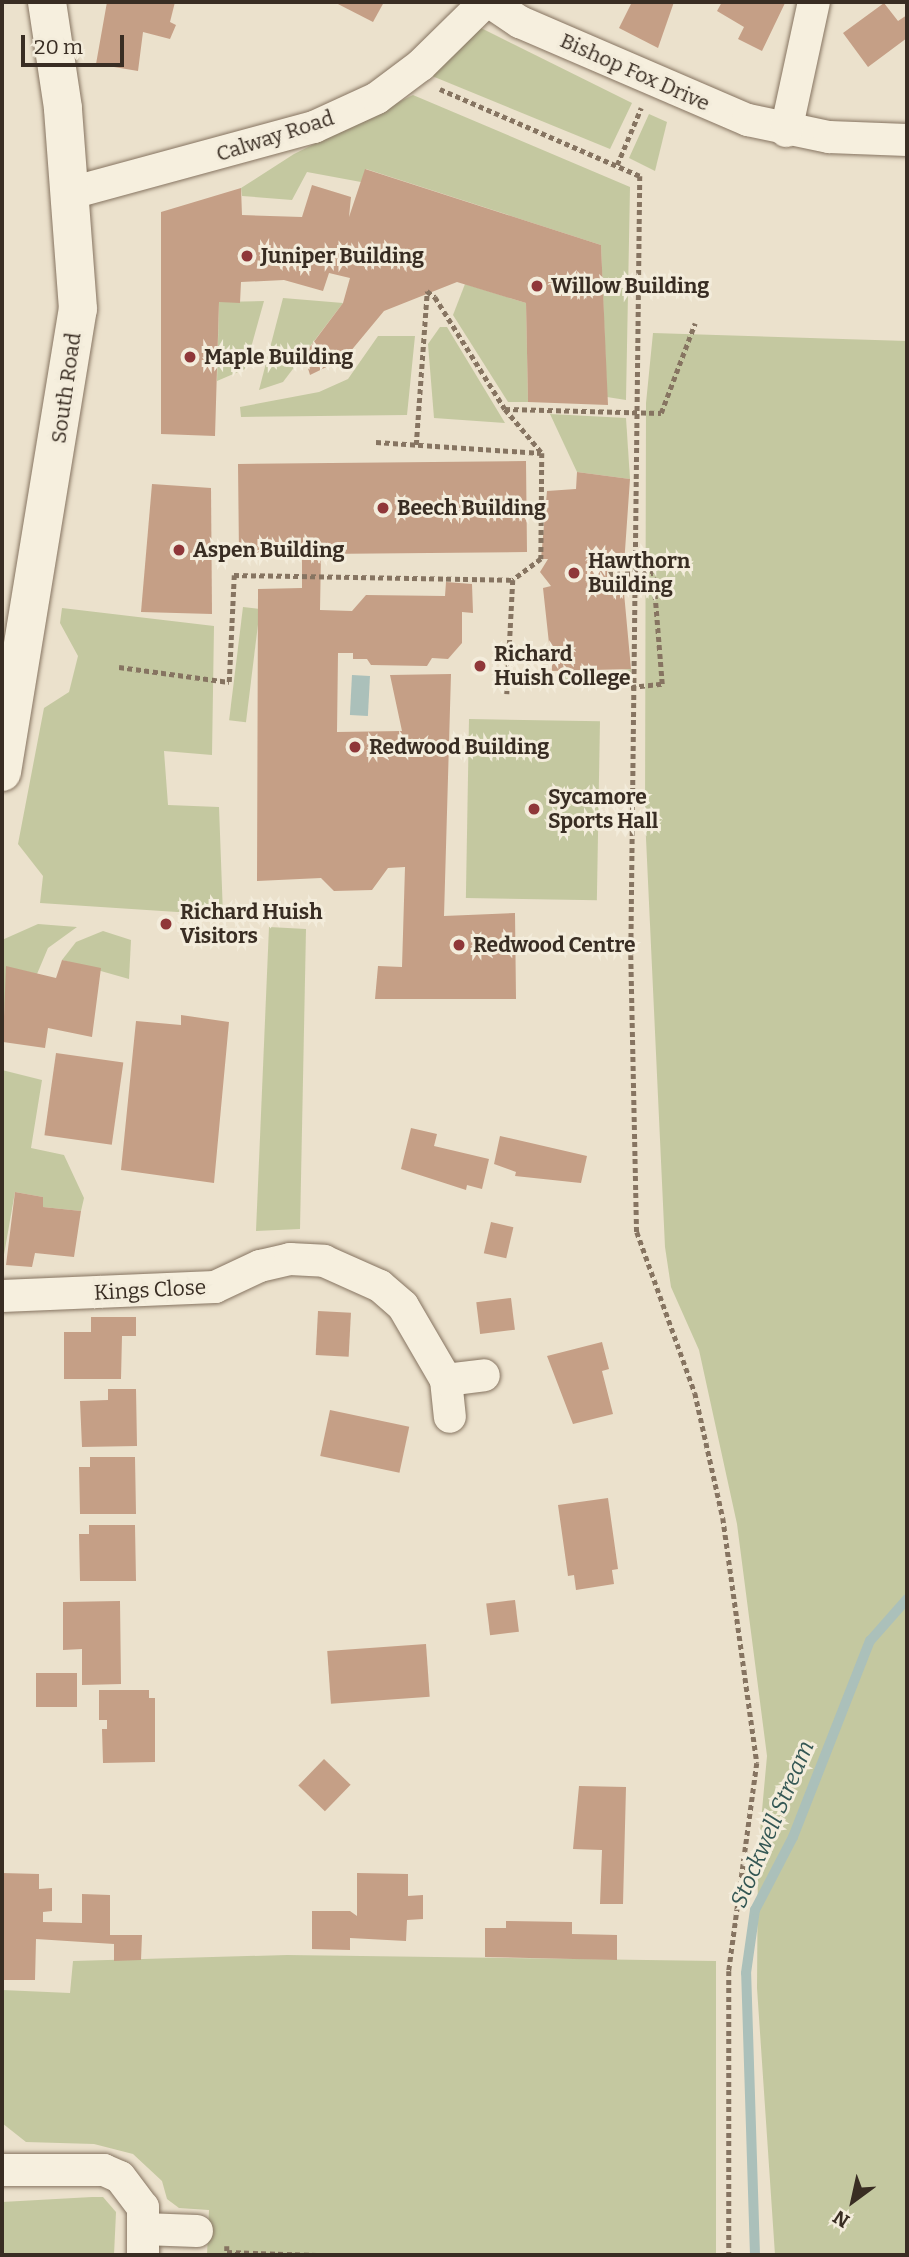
<!DOCTYPE html>
<html>
<head>
<meta charset="utf-8">
<style>
	body { margin:0 }
	#map { position:relative; width:909px; height:2257px; overflow:hidden; background:#ebe1cc; font-family:Bitter,serif }
	div>[style] { position:absolute }
	[style*='--x'] { left:calc(var(--x)*1px); top:calc(var(--y)*1px); width:calc(var(--w)*1px); rotate:calc(var(--a)*1deg) }
	.green>* { inset:0; background:#c4c8a0; transform-origin:0 0 }
	.water>* { inset:0; background:#abc0ba; transform-origin:0 0 }
	.stream>* { height:10px; margin:-5px; padding:0 5px; transform-origin:5px; border-radius:5px; background:#abc0ba }
	.building>* { inset:0; background:#c59f86; transform-origin:0 0 }
	.path>* { height:4.5px; margin-top:-2.25px; transform-origin:0; background:repeating-linear-gradient(90deg,#867461 0 5px,transparent 0 8.5px) }
	.roads { filter:drop-shadow(0 0 2px #867461) drop-shadow(0 0 2px #867461) }
	.street>* { height:32px; margin:-16px; padding:0 16px; transform-origin:16px; border-radius:16px; background:#f6efde }
	.secondary>* { height:38px; margin:-19px; padding:0 19px; transform-origin:19px; border-radius:19px; background:#f6efde }
	.path-bridge>* { height:4.5px; margin-top:-2.25px; transform-origin:0; background:repeating-linear-gradient(90deg,#867461 0 5px,transparent 0 8.5px) }
	.dots>* { width:19px; height:19px; translate:-50% -50%; box-sizing:border-box; border:4px solid #f3ecdb; border-radius:50% }
	span { translate:-50% -50%; white-space:nowrap; text-align:center; line-height:1.15; -webkit-text-stroke:6px #f3ecdb; paint-order:stroke }
	.street-label { font-size:21px; color:#392d23 }
	.poi-label { font-size:21px; color:#392d23; font-weight:700 }
	.left { translate:0 -50%; text-align:left }
	.water-label { font-size:23px; color:#345754; font-style:italic }
	.frame { position:absolute; inset:0; border:4px solid #392d23; pointer-events:none }
	.north { position:absolute; left:818px; top:2166px; width:70px; height:70px; -webkit-text-stroke:5px #f3ecdb; paint-order:stroke; rotate:213deg; font-size:19px; font-weight:700; line-height:28px; text-align:center; color:#392d23 }
	.north::after { content:''; display:block; margin:auto; width:24px; height:32px; background:#392d23; clip-path:polygon(50% 0,100% 100%,50% 72%,0 100%) }
	.scale { position:absolute; left:21px; top:35px; width:103px; height:32px; box-sizing:border-box; border:4px solid #392d23; border-top:0; padding-left:9px; font-size:21px; line-height:24px; white-space:nowrap; color:#392d23; -webkit-text-stroke:5px #f3ecdb; paint-order:stroke }
</style>
</head>
<body>
<div id="map">
	<div class="green">
		<div style="clip-path:polygon(479px 27px,632px 103px,610px 149px,432px 76px)"></div>
		<div style="clip-path:polygon(413px 95px,630px 187px,626px 400px,607px 397px,601px 245px,366px 169px,361px 182px,307px 172px,292px 200px,242px 196px,241px 188px,294px 154px)"></div>
		<div style="clip-path:polygon(649px 114px,667px 122px,655px 171px,629px 158px)"></div>
		<div style="clip-path:polygon(465px 284px,526px 303px,528px 402px,508px 402px,453px 315px)"></div>
		<div style="clip-path:polygon(283px 298px,343px 303px,283px 382px,259px 390px)"></div>
		<div style="clip-path:polygon(264px 301px,245px 369px,217px 381px,219px 302px)"></div>
		<div style="clip-path:polygon(440px 327px,447px 327px,505px 423px,434px 418px,428px 344px)"></div>
		<div style="clip-path:polygon(653px 333px,907px 341px,907px 2255px,775px 2255px,757px 1988px,758px 1854px,767px 1756px,737px 1524px,699px 1350px,671px 1287px,665px 1247px,645px 817px,646px 403px)"></div>
		<div style="clip-path:polygon(378px 336px,415px 336px,407px 415px,241px 417px,240px 407px,319px 392px,348px 379px)"></div>
		<div style="clip-path:polygon(550px 414px,626px 418px,630px 479px,577px 472px)"></div>
		<div style="left:243px;top:607px;width:17px;height:114px;rotate:7deg"></div>
		<div style="clip-path:polygon(62px 608px,214px 626px,212px 755px,164px 751px,168px 805px,219px 807px,223px 915px,40px 903px,43px 876px,18px 844px,44px 708px,69px 692px,78px 656px,60px 623px)"></div>
		<div style="clip-path:polygon(631px 669px,631px 682px,565px 682px,565px 676px)"></div>
		<div style="left:469px;top:719px;width:131px;height:179px;rotate:1deg"></div>
		<div style="clip-path:polygon(38px 924px,77px 927px,48px 948px,37px 974px,7px 967px,3px 1042px,2px 940px)"></div>
		<div style="clip-path:polygon(269px 927px,306px 929px,300px 1229px,256px 1231px)"></div>
		<div style="clip-path:polygon(103px 931px,131px 940px,129px 979px,62px 960px,76px 942px)"></div>
		<div style="clip-path:polygon(2px 1070px,42px 1080px,31px 1148px,64px 1155px,84px 1198px,81px 1211px,43px 1207px,43px 1197px,15px 1192px,2px 1266px)"></div>
		<div style="clip-path:polygon(287px 1955px,716px 1961px,716px 2255px,207px 2255px,209px 2210px,179px 2208px,167px 2199px,162px 2181px,133px 2154px,94px 2144px,26px 2142px,2px 2123px,2px 1990px,70px 1993px,73px 1961px)"></div>
		<div style="clip-path:polygon(92px 2197px,103px 2197px,116px 2212px,114px 2255px,2px 2255px,2px 2202px)"></div>
	</div>
	<div class="water">
		<div style="left:352px;top:675px;width:18px;height:40px;rotate:3deg"></div>
	</div>
	<div class="stream">
		<div style="--x:755;--y:2255;--w:282;--a:-91.8"></div>
		<div style="--x:746;--y:1973;--w:64;--a:-81.9"></div>
		<div style="--x:755;--y:1910;--w:82;--a:-62.5"></div>
		<div style="--x:793;--y:1837;--w:211;--a:-68.6"></div>
		<div style="--x:870;--y:1641;--w:56;--a:-48.6"></div>
	</div>
	<div class="building">
		<div style="clip-path:polygon(107px 2px,175px 2px,170px 22px,176px 25px,170px 39px,143px 32px,138px 71px,96px 64px)"></div>
		<div style="clip-path:polygon(334px 2px,384px 2px,373px 22px)"></div>
		<div style="clip-path:polygon(632px 2px,674px 2px,658px 48px,619px 28px)"></div>
		<div style="clip-path:polygon(722px 2px,785px 3px,762px 51px,738px 39px,744px 27px,717px 11px)"></div>
		<div style="clip-path:polygon(884px 3px,898px 21px,907px 15px,907px 38px,868px 67px,843px 33px)"></div>
		<div style="clip-path:polygon(365px 169px,601px 245px,608px 405px,528px 402px,526px 303px,457px 282px,384px 311px,345px 358px,310px 375px,304px 355px,343px 303px,350px 278px,329px 273px,323px 291px,284px 280px,241px 282px,240px 303px,219px 302px,215px 436px,161px 434px,161px 212px,241px 188px,242px 215px,302px 217px,312px 185px,351px 197px,349px 217px)"></div>
		<div style="clip-path:polygon(526px 461px,527px 552px,321px 554px,320px 610px,352px 611px,366px 595px,445px 596px,446px 582px,472px 584px,473px 613px,462px 612px,462px 643px,448px 659px,432px 658px,427px 666px,371px 665px,367px 659px,353px 659px,353px 653px,338px 653px,337px 732px,402px 731px,390px 675px,451px 674px,444px 916px,515px 913px,516px 999px,375px 999px,378px 966px,402px 967px,405px 867px,388px 868px,372px 890px,334px 891px,321px 878px,257px 881px,258px 589px,302px 588px,302px 554px,239px 554px,238px 464px)"></div>
		<div style="clip-path:polygon(577px 472px,630px 479px,624px 565px,608px 565px,608px 583px,623px 582px,631px 669px,552px 671px,543px 588px,551px 586px,540px 572px,548px 559px,541px 559px,547px 491px,576px 489px)"></div>
		<div style="clip-path:polygon(152px 484px,211px 488px,212px 614px,141px 612px)"></div>
		<div style="clip-path:polygon(62px 960px,101px 968px,92px 1037px,48px 1028px,45px 1048px,3px 1042px,6px 966px,56px 978px)"></div>
		<div style="clip-path:polygon(181px 1015px,229px 1022px,214px 1183px,121px 1170px,136px 1021px,181px 1025px)"></div>
		<div style="left:56px;top:1053px;width:68px;height:83px;rotate:8deg"></div>
		<div style="clip-path:polygon(411px 1128px,437px 1134px,434px 1146px,489px 1159px,482px 1189px,467px 1185px,466px 1190px,401px 1169px)"></div>
		<div style="clip-path:polygon(500px 1136px,587px 1156px,581px 1183px,515px 1176px,516px 1172px,494px 1164px)"></div>
		<div style="clip-path:polygon(15px 1192px,43px 1197px,43px 1207px,81px 1211px,74px 1257px,35px 1253px,32px 1267px,6px 1265px)"></div>
		<div style="left:491px;top:1222px;width:23px;height:32px;rotate:13deg"></div>
		<div style="left:511px;top:1298px;width:32px;height:35px;rotate:83deg"></div>
		<div style="left:318px;top:1311px;width:33px;height:44px;rotate:3deg"></div>
		<div style="clip-path:polygon(91px 1317px,136px 1317px,136px 1336px,122px 1336px,121px 1379px,64px 1379px,64px 1332px,91px 1332px)"></div>
		<div style="clip-path:polygon(602px 1342px,609px 1369px,602px 1371px,613px 1414px,573px 1424px,547px 1356px)"></div>
		<div style="clip-path:polygon(108px 1389px,136px 1389px,137px 1446px,82px 1447px,80px 1401px,108px 1400px)"></div>
		<div style="left:330px;top:1410px;width:81px;height:47px;rotate:12deg"></div>
		<div style="clip-path:polygon(90px 1457px,135px 1457px,136px 1514px,80px 1514px,79px 1467px,90px 1467px)"></div>
		<div style="clip-path:polygon(608px 1498px,618px 1569px,612px 1570px,614px 1584px,576px 1590px,574px 1575px,568px 1576px,558px 1505px)"></div>
		<div style="clip-path:polygon(89px 1525px,135px 1525px,136px 1581px,80px 1581px,79px 1534px,89px 1534px)"></div>
		<div style="left:515px;top:1600px;width:32px;height:29px;rotate:83deg"></div>
		<div style="clip-path:polygon(120px 1601px,121px 1684px,82px 1685px,82px 1649px,63px 1650px,63px 1602px)"></div>
		<div style="left:426px;top:1644px;width:53px;height:99px;rotate:86deg"></div>
		<div style="left:36px;top:1673px;width:41px;height:34px"></div>
		<div style="clip-path:polygon(99px 1690px,149px 1690px,149px 1698px,155px 1698px,155px 1762px,103px 1763px,102px 1729px,107px 1729px,107px 1720px,99px 1720px)"></div>
		<div style="left:324px;top:1759px;width:37px;height:37px;rotate:44deg"></div>
		<div style="clip-path:polygon(579px 1786px,626px 1787px,623px 1904px,600px 1904px,602px 1850px,573px 1849px)"></div>
		<div style="clip-path:polygon(2px 1873px,39px 1874px,39px 1889px,52px 1888px,52px 1911px,43px 1912px,43px 1922px,82px 1923px,82px 1894px,110px 1895px,110px 1935px,142px 1935px,141px 1960px,114px 1961px,114px 1944px,36px 1939px,35px 1980px,2px 1980px)"></div>
		<div style="clip-path:polygon(357px 1873px,408px 1874px,408px 1896px,423px 1895px,423px 1919px,407px 1920px,406px 1941px,350px 1938px,350px 1950px,312px 1949px,312px 1911px,350px 1911px,357px 1916px)"></div>
		<div style="clip-path:polygon(506px 1921px,572px 1922px,572px 1934px,617px 1935px,617px 1960px,485px 1957px,485px 1928px,506px 1928px)"></div>
	</div>
	<div class="path">
		<div style="--x:440;--y:89;--w:218;--a:23.5"></div>
		<div style="--x:640;--y:176;--w:779;--a:90.66"></div>
		<div style="--x:631;--y:955;--w:277;--a:88.8"></div>
		<div style="--x:637;--y:1232;--w:171;--a:70.2"></div>
		<div style="--x:695;--y:1393;--w:128;--a:77.4"></div>
		<div style="--x:723;--y:1518;--w:247;--a:82.1"></div>
		<div style="--x:757;--y:1763;--w:210;--a:97.7"></div>
		<div style="--x:729;--y:1971;--w:284;--a:90"></div>
		<div style="--x:617;--y:165;--w:62;--a:-67.2"></div>
		<div style="--x:505;--y:409;--w:57;--a:49.9"></div>
		<div style="--x:542;--y:453;--w:106;--a:90.5"></div>
		<div style="--x:541;--y:559;--w:35;--a:143"></div>
		<div style="--x:376;--y:442;--w:165;--a:3.8"></div>
		<div style="--x:416;--y:445;--w:154;--a:-85.9"></div>
		<div style="--x:427;--y:291;--w:10;--a:37"></div>
		<div style="--x:435;--y:297;--w:132;--a:58"></div>
		<div style="--x:505;--y:409;--w:156;--a:1.5"></div>
		<div style="--x:661;--y:413;--w:96;--a:-69.3"></div>
		<div style="--x:119;--y:667;--w:111;--a:7.8"></div>
		<div style="--x:229;--y:682;--w:107;--a:-87.3"></div>
		<div style="--x:234;--y:575;--w:279;--a:1"></div>
		<div style="--x:513;--y:580;--w:114;--a:93"></div>
		<div style="--x:631;--y:687;--w:31;--a:-6"></div>
		<div style="--x:662;--y:684;--w:111;--a:-94.6"></div>
		<div style="--x:227;--y:2246;--w:6;--a:90"></div>
		<div style="--x:227;--y:2252;--w:90;--a:1.9"></div>
	</div>
	<div class="roads">
		<div class="street">
			<div style="--x:490;--y:2;--w:36;--a:34"></div>
			<div style="--x:520;--y:22;--w:248;--a:23.3"></div>
			<div style="--x:748;--y:120;--w:83;--a:11.9"></div>
			<div style="--x:829;--y:137;--w:78;--a:2.2"></div>
			<div style="--x:786;--y:131;--w:132;--a:-77.8"></div>
			<div style="--x:71;--y:193;--w:252;--a:-15.2"></div>
			<div style="--x:314;--y:127;--w:69;--a:-24.7"></div>
			<div style="--x:377;--y:98;--w:55;--a:-36.9"></div>
			<div style="--x:421;--y:65;--w:90;--a:-44.5"></div>
			<div style="--x:2;--y:1296;--w:213;--a:-2.4"></div>
			<div style="--x:215;--y:1287;--w:50;--a:-25"></div>
			<div style="--x:260;--y:1266;--w:31;--a:-13"></div>
			<div style="--x:290;--y:1259;--w:34;--a:3"></div>
			<div style="--x:324;--y:1261;--w:61;--a:24.1"></div>
			<div style="--x:380;--y:1286;--w:30;--a:41"></div>
			<div style="--x:403;--y:1306;--w:86;--a:59.8"></div>
			<div style="--x:446;--y:1380;--w:37;--a:84"></div>
			<div style="--x:446;--y:1380;--w:38;--a:-7"></div>
			<div style="--x:2;--y:2170;--w:102;--a:0"></div>
			<div style="--x:104;--y:2170;--w:17;--a:24"></div>
			<div style="--x:120;--y:2177;--w:38;--a:53"></div>
			<div style="--x:143;--y:2207;--w:48;--a:90"></div>
			<div style="--x:143;--y:2229;--w:54;--a:2.1"></div>
		</div>
		<div class="secondary">
			<div style="--x:2;--y:772;--w:469;--a:-80.7"></div>
			<div style="--x:78;--y:309;--w:202;--a:-94.3"></div>
			<div style="--x:63;--y:108;--w:107;--a:-98.6"></div>
		</div>
	</div>
	<div class="path-bridge">
		<div style="--x:608;--y:574;--w:45;--a:-1.3"></div>
	</div>
	<div class="dots">
		<div style="left:247px;top:256px;background:#8f3739"></div>
		<div style="left:537px;top:286px;background:#8f3739"></div>
		<div style="left:190px;top:357px;background:#8f3739"></div>
		<div style="left:383px;top:508px;background:#8f3739"></div>
		<div style="left:179px;top:550px;background:#8f3739"></div>
		<div style="left:574px;top:573px;background:#8f3739"></div>
		<div style="left:480px;top:666px;background:#8f3739"></div>
		<div style="left:355px;top:747px;background:#8f3739"></div>
		<div style="left:534px;top:809px;background:#8f3739"></div>
		<div style="left:166px;top:924px;background:#8f3739"></div>
		<div style="left:459px;top:945px;background:#8f3739"></div>
	</div>
	<div class="street-label">
		<span style="left:635px;top:72px;rotate:24deg">Bishop Fox Drive</span>
		<span style="left:275px;top:136px;rotate:-18deg">Calway Road</span>
		<span style="left:66px;top:388px;rotate:-82deg">South Road</span>
		<span style="left:150px;top:1290px;rotate:-3deg">Kings Close</span>
	</div>
	<div class="poi-label">
		<span class="left" style="left:261px;top:256px">Juniper Building</span>
		<span class="left" style="left:551px;top:286px">Willow Building</span>
		<span class="left" style="left:204px;top:357px">Maple Building</span>
		<span class="left" style="left:397px;top:508px">Beech Building</span>
		<span class="left" style="left:193px;top:550px">Aspen Building</span>
		<span class="left" style="left:588px;top:573px">Hawthorn<br>Building</span>
		<span class="left" style="left:494px;top:666px">Richard<br>Huish College</span>
		<span class="left" style="left:369px;top:747px">Redwood Building</span>
		<span class="left" style="left:548px;top:809px">Sycamore<br>Sports Hall</span>
		<span class="left" style="left:180px;top:924px">Richard Huish<br>Visitors</span>
		<span class="left" style="left:473px;top:945px">Redwood Centre</span>
	</div>
	<div class="water-label">
		<span style="left:772px;top:1824px;rotate:-67deg">Stockwell Stream</span>
	</div>
	<div class="frame"></div>
	<div class="north">N</div>
	<div class="scale">20 m</div>
</div>
</body>
</html>
